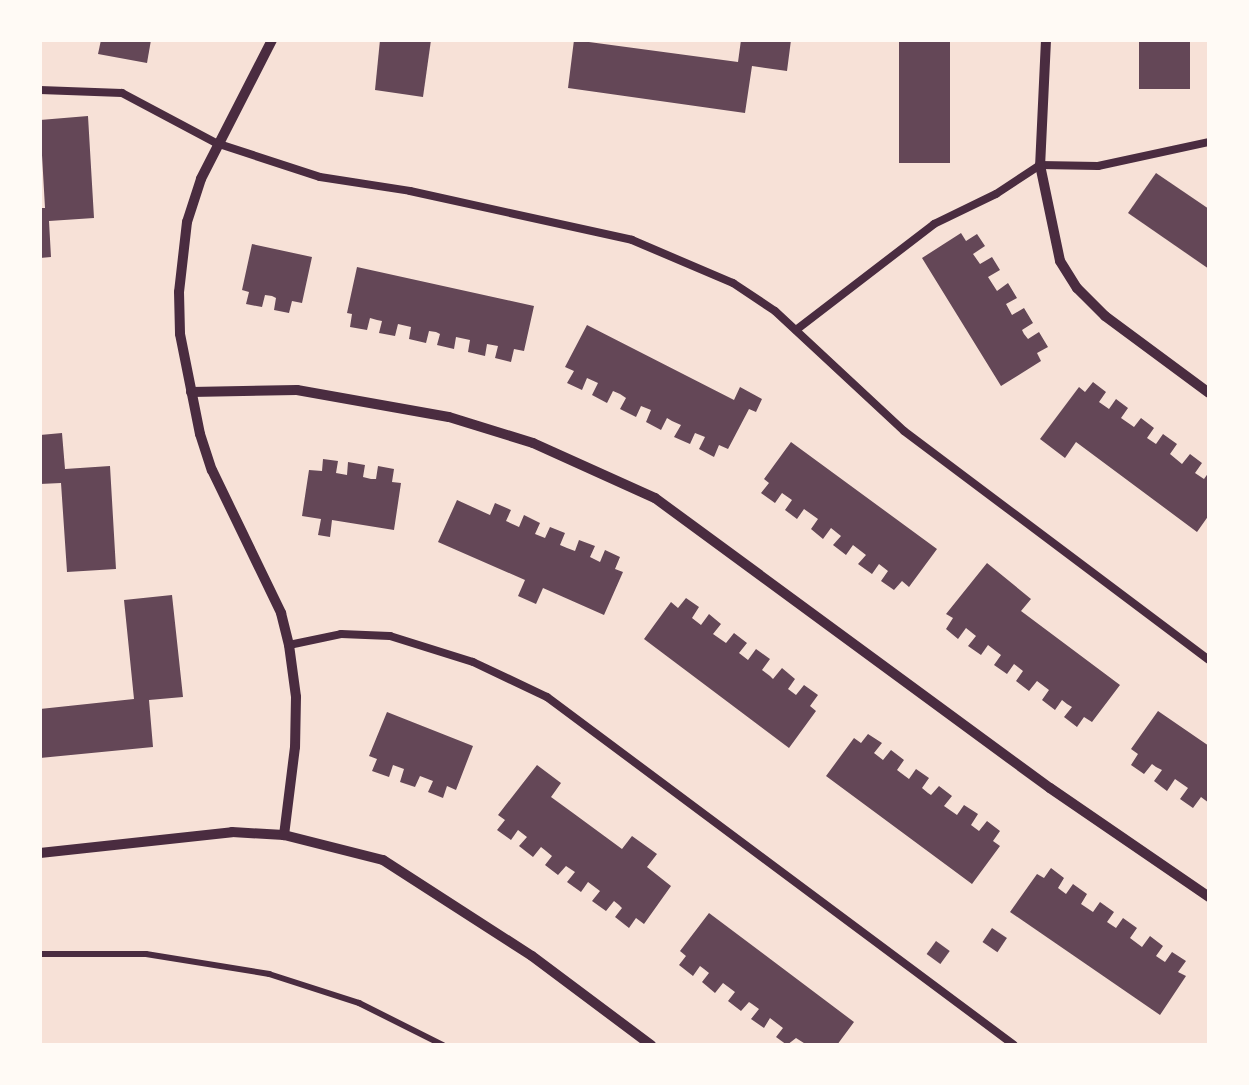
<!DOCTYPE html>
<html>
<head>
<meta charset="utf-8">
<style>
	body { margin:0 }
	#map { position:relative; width:1249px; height:1085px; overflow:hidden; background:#f7e1d7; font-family:Spectral,serif }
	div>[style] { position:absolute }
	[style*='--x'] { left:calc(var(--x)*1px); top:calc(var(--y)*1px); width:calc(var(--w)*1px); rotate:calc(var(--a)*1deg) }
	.building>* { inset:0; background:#644757; transform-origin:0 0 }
	.path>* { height:6px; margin:-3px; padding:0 3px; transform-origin:3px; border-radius:3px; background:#4a2c40 }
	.service>* { height:8px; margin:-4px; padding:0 4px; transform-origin:4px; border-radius:4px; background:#4a2c40 }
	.minor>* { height:10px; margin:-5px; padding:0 5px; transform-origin:5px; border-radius:5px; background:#4a2c40 }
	span { translate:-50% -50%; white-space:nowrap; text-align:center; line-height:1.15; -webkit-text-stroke:10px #fffaf5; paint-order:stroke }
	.frame { position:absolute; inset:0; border:42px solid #fffaf5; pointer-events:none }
</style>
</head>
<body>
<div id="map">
	<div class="building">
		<div style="clip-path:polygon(101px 40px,151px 40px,147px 63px,98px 54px)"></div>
		<div style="clip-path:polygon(380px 40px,431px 40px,423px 97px,375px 90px)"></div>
		<div style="clip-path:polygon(574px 40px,738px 62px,741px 40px,791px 40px,787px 71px,752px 66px,745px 113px,568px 88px)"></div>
		<div style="left:899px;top:40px;width:51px;height:123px"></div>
		<div style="left:1139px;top:40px;width:51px;height:49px"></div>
		<div style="clip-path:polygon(88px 116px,94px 218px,49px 221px,51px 257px,40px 258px,40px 208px,45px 208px,40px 120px)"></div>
		<div style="clip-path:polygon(1156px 173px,1209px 209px,1209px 269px,1128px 213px)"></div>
		<div style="clip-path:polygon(961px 233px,966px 241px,977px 234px,985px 246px,973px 254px,980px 264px,992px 257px,1000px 270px,988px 277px,997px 291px,1008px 283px,1017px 298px,1006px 304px,1012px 315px,1024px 308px,1033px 323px,1022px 330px,1024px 334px,1028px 339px,1039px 332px,1048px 347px,1037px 353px,1041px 361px,1001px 386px,922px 258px)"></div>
		<div style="clip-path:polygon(252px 244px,312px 257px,302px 303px,292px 301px,289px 313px,274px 310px,276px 298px,272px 296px,265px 295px,262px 307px,246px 304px,249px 292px,242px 290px)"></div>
		<div style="clip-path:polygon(357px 267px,534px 306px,524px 351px,514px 349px,511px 362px,495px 358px,498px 346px,487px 344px,485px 356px,468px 352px,470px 340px,456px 337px,454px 349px,437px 345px,440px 334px,436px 332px,429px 331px,426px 343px,409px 339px,411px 327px,398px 324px,395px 336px,379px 333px,382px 321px,377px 320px,370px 318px,367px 330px,350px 327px,352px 314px,347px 313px)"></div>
		<div style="clip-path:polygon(587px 325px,734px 400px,740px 387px,762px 399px,756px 412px,749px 409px,728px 449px,719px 445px,714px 457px,699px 449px,705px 437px,695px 433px,690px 444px,674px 437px,681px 425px,672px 421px,667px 418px,661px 430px,646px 422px,651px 410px,641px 406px,636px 417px,620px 409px,626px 398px,620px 394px,613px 391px,607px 403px,592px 395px,598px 383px,587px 378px,582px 390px,567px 383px,574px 371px,565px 367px)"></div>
		<div style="clip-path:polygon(1093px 382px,1106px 392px,1099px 402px,1109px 409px,1116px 399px,1128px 408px,1121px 418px,1134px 427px,1141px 418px,1154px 428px,1147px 438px,1156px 444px,1163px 434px,1177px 444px,1170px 454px,1182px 464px,1190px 454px,1202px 463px,1195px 473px,1204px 479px,1209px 472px,1209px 515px,1197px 532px,1076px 442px,1065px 458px,1040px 439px,1079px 387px,1085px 392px)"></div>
		<div style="clip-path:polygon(62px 433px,65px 469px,110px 466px,116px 569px,67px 572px,61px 483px,40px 484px,40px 435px)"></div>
		<div style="clip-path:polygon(791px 442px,937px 549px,909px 587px,902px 581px,894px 590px,881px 581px,888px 571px,879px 564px,872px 574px,858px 564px,866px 555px,853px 545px,846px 555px,833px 545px,841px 536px,831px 528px,823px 539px,811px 529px,818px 519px,804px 509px,797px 519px,785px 510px,792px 500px,782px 493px,775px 503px,761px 493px,769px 483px,764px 479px)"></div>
		<div style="clip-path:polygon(323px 459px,338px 461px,336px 473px,347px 475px,348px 462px,365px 465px,363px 477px,371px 479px,376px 479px,378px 466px,394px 469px,392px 482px,401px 483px,394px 530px,332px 520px,330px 537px,318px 535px,321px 519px,302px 516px,309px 470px,322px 471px)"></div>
		<div style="clip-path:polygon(457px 500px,490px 515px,495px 503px,511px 510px,506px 521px,519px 527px,524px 515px,540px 523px,535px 534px,545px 538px,550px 527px,565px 533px,560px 545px,567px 548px,575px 551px,579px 540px,595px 546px,590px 557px,600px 562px,605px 550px,620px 557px,615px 569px,623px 572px,604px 615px,543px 588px,536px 604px,518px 596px,525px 580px,438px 542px)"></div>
		<div style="clip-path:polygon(987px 563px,1031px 599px,1021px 611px,1120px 685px,1092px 722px,1084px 717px,1077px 727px,1064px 717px,1072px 707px,1067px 704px,1062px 700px,1055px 710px,1042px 700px,1049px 690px,1037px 681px,1029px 691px,1016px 681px,1023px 671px,1014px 664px,1007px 674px,994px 665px,1001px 655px,988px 645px,981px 655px,968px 646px,976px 636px,966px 628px,958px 639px,946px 629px,953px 618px,946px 614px)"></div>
		<div style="clip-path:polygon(172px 595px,183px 697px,149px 700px,153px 747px,40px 758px,40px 709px,134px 699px,124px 600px)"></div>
		<div style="clip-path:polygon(686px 598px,699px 607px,692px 618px,701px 625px,709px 614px,721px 624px,713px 634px,726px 643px,734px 633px,747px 643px,739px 653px,748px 660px,756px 649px,770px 659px,762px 670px,770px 676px,773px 679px,782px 668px,795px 679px,788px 689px,796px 695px,804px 685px,818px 695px,810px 706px,816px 711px,789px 748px,644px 639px,671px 602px,678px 608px)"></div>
		<div style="clip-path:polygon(1158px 711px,1209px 746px,1209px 803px,1201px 797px,1193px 808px,1180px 799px,1188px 788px,1175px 779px,1167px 791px,1154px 781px,1162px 770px,1156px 767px,1152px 764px,1144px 774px,1131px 765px,1138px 754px,1131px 749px)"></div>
		<div style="clip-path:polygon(387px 712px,473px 746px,456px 790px,447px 786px,443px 798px,428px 792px,433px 781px,420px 776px,415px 787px,400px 782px,404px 769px,393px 765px,389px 777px,372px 771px,377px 759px,369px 756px)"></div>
		<div style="clip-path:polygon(868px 734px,882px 743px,874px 753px,883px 760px,891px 750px,904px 760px,897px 770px,909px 779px,916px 769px,929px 778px,922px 788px,928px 793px,931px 795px,939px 786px,952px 796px,944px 806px,957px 815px,964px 805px,978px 814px,971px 825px,979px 831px,987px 821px,1000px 831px,993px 841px,1000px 846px,972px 884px,826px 776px,854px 738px,861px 743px)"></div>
		<div style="clip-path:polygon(537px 765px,561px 783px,551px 797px,573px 813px,622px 849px,632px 836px,657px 854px,647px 867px,671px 886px,644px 924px,636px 918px,629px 928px,615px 917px,622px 908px,619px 905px,614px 901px,606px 911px,592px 901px,600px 891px,588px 882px,581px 892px,567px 882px,575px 872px,566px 866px,558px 875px,545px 865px,552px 856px,546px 851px,541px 847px,533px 857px,519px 846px,527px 837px,518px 830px,511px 840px,497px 830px,505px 820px,498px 815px)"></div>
		<div style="clip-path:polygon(1051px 868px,1064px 878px,1058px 888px,1066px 894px,1073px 884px,1087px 894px,1081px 904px,1093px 912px,1100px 902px,1114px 912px,1107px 922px,1116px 928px,1123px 918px,1137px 928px,1130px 938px,1142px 947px,1150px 936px,1163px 946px,1156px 956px,1165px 962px,1172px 952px,1186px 961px,1178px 972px,1186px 976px,1160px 1015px,1010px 912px,1037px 874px,1044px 878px)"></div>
		<div style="clip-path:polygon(709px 913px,854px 1022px,837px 1045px,807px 1045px,796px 1038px,787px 1045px,776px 1037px,783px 1028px,770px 1018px,764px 1028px,751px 1019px,759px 1009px,752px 1004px,749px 1002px,741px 1011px,728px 1001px,735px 992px,723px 983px,715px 993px,702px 982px,709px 973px,704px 969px,700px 966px,693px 976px,679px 965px,686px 956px,680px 951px)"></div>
		<div style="left:992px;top:928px;width:18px;height:17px;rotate:34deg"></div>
		<div style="left:936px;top:941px;width:17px;height:16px;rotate:36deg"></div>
	</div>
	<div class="path">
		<div style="--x:40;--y:954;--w:106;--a:0"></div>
		<div style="--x:146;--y:954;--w:125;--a:9.2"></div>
		<div style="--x:269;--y:974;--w:95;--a:17.9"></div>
		<div style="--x:359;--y:1003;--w:94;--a:26.6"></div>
	</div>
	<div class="service">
		<div style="--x:40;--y:90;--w:82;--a:2.1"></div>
		<div style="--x:122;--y:93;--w:106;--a:28"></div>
		<div style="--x:216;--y:143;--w:109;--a:18.1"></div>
		<div style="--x:320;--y:177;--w:91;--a:8.8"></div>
		<div style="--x:410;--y:191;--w:227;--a:12.4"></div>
		<div style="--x:632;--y:240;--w:110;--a:23.1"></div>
		<div style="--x:733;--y:283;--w:50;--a:33.7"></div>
		<div style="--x:775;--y:311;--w:176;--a:42.9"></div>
		<div style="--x:904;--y:431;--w:381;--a:36.9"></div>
		<div style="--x:796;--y:330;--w:174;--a:-37.5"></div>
		<div style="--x:934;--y:224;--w:69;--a:-25.8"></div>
		<div style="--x:996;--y:194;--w:53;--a:-33.4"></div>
		<div style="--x:1040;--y:165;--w:58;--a:1"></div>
		<div style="--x:1098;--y:166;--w:114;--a:-12.2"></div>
		<div style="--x:289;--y:645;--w:53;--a:-11.9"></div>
		<div style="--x:341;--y:634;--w:49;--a:2.3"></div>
		<div style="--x:390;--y:636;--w:87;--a:17.4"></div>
		<div style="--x:473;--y:662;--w:82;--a:25.3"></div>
		<div style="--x:547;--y:697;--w:582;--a:36.69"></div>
	</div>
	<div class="minor">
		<div style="--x:272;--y:40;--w:156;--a:117.1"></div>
		<div style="--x:201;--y:179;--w:45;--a:108"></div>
		<div style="--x:187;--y:222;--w:70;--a:96.5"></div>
		<div style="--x:179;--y:292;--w:42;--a:88.6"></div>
		<div style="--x:180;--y:334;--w:102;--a:78.7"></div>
		<div style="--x:200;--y:434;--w:38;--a:72"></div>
		<div style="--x:212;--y:470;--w:159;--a:64.2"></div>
		<div style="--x:281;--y:613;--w:33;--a:76"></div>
		<div style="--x:289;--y:645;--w:52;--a:82.3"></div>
		<div style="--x:296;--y:697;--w:50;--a:91.1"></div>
		<div style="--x:295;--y:747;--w:89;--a:97.1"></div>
		<div style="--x:1046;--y:40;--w:125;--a:92.7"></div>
		<div style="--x:1040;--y:165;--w:98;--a:78.2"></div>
		<div style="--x:1060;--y:261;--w:32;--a:58"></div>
		<div style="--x:1077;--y:288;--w:40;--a:45"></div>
		<div style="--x:1105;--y:316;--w:129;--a:36.5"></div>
		<div style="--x:191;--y:392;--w:106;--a:-1.1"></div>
		<div style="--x:297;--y:390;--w:154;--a:10.1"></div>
		<div style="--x:449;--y:417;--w:88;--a:17.2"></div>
		<div style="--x:533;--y:443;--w:134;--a:24.3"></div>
		<div style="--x:655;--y:498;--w:490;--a:36.3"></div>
		<div style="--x:1050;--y:788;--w:193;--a:34.4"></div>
		<div style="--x:40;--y:853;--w:193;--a:-6.2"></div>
		<div style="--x:232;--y:832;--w:52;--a:3.3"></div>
		<div style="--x:284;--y:835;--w:102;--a:14.2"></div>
		<div style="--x:383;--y:860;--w:177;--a:32.8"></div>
		<div style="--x:532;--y:956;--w:149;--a:36.8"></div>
	</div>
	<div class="frame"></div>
</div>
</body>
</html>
